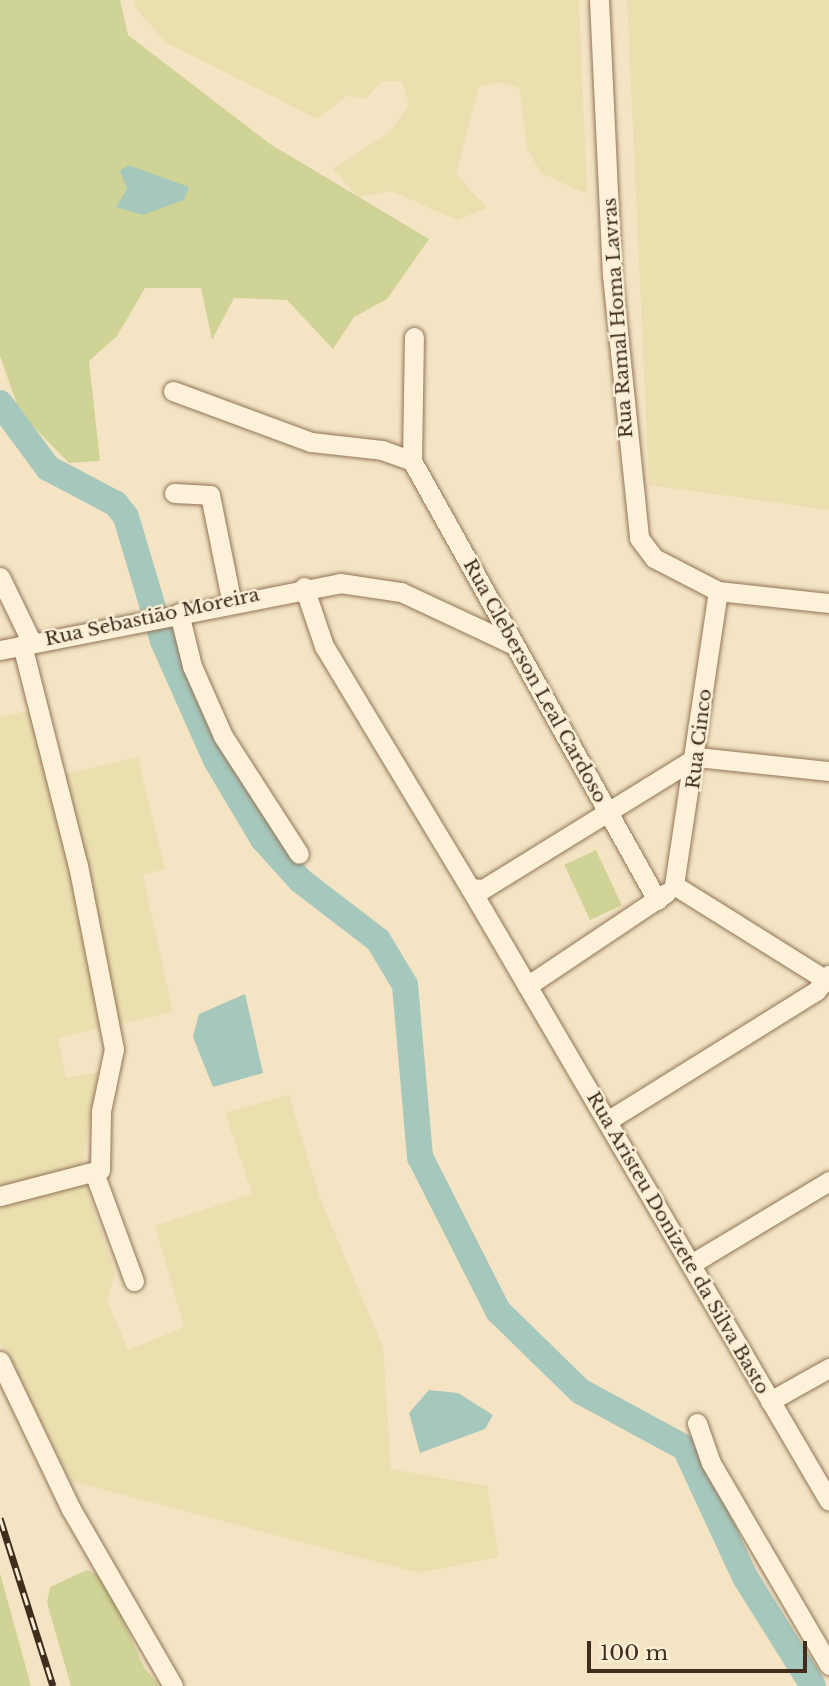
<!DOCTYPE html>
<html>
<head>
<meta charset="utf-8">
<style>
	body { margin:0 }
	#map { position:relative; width:829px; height:1686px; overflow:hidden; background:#f4e4c4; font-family:"Libre Baskerville",serif }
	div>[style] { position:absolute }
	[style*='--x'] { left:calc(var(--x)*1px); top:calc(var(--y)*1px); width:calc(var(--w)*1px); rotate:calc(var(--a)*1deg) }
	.farmland>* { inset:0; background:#ebdfb0 }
	.green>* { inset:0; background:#cfd496; transform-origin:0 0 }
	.water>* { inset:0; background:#a6c7bc }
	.river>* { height:26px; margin:-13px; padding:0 13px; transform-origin:13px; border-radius:13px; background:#a6c7bc }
	.roads { filter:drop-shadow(0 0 2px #927457) drop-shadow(0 0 2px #927457) }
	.minor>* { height:19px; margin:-9.5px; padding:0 9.5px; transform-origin:9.5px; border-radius:9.5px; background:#fdf1d9 }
	.rail>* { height:7px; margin-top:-3.5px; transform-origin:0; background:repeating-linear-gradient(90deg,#faeed5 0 13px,#402d1d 0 26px); box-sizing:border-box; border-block:2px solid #402d1d }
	span { translate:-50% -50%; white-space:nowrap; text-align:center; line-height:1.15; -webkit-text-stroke:5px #faeed5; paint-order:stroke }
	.street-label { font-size:19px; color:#402d1d }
	.scale { position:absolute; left:587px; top:1641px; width:220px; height:32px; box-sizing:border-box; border:4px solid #402d1d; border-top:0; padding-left:9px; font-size:21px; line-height:24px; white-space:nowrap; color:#402d1d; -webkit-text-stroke:5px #faeed5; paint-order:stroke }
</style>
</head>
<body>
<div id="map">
	<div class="farmland">
		<div style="clip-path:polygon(136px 0,579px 0,587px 194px,541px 173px,527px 148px,519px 88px,500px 82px,479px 87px,456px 174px,487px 208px,457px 220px,391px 191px,358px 197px,333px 169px,390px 132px,409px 104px,401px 81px,382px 81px,365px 99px,348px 95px,317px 119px,165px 42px,133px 5px)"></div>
		<div style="clip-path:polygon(627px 0,829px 0,829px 510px,649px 485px)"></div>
		<div style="clip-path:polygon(38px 709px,57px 776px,138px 757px,165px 869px,143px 875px,173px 1012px,58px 1038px,66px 1078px,98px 1072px,81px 1171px,115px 1273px,107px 1300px,128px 1350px,184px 1327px,155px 1226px,252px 1194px,225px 1113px,289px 1095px,320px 1198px,383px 1347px,391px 1469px,487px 1486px,499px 1557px,419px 1573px,71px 1481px,0 1342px,0 717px)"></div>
	</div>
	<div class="green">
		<div style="clip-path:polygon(0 0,120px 0,128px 35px,270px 144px,429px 239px,387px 299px,354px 317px,333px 349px,287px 300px,234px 298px,212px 340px,201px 288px,145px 288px,117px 336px,89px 361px,100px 461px,69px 463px,20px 413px,0 356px)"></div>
		<div style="left:596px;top:850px;width:61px;height:35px;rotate:65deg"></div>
		<div style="clip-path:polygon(87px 1570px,104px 1578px,145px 1669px,160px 1686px,71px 1686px,47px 1603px,50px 1587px)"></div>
		<div style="clip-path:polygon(0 1573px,31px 1686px,0 1686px)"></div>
	</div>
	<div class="water">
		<div style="clip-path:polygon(128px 165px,189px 187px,184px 200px,143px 215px,116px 207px,127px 189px,120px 171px)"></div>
		<div style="clip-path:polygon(245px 994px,263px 1073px,213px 1087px,193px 1037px,199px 1014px)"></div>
		<div style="clip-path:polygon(429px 1390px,458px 1393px,493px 1415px,485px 1429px,420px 1453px,409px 1413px)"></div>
	</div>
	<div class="river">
		<div style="--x:0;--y:403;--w:81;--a:53.6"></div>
		<div style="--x:48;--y:468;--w:77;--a:27.9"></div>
		<div style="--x:116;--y:504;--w:16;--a:52"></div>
		<div style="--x:126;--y:517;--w:129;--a:73.4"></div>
		<div style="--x:163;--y:641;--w:130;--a:66"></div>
		<div style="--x:216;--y:760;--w:92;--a:59.3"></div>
		<div style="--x:263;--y:839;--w:57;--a:47.9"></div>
		<div style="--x:301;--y:881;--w:97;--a:37.5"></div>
		<div style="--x:378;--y:940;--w:52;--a:59"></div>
		<div style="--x:405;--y:985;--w:173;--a:85"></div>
		<div style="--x:420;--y:1157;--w:173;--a:63.1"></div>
		<div style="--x:498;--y:1311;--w:115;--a:44.3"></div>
		<div style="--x:580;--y:1391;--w:119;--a:28.5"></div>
		<div style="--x:685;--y:1448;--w:142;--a:65.1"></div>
		<div style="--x:745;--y:1577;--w:128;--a:58"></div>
	</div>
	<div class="roads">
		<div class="minor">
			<div style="--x:599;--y:0;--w:275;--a:87.3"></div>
			<div style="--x:612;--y:275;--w:264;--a:84.1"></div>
			<div style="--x:639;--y:538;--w:25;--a:53"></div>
			<div style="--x:654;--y:558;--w:72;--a:27.3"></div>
			<div style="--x:718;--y:591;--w:112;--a:6.2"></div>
			<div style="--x:173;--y:391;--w:147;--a:20.3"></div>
			<div style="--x:311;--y:442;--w:71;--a:6.4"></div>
			<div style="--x:382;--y:450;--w:32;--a:20"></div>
			<div style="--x:412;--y:461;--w:503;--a:60.83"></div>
			<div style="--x:412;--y:461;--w:124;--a:-89.1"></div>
			<div style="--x:174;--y:493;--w:36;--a:3"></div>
			<div style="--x:210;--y:495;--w:106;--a:78.6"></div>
			<div style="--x:0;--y:577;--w:73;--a:64.1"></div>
			<div style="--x:304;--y:587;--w:62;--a:71.3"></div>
			<div style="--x:324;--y:646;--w:283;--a:58.9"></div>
			<div style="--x:470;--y:888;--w:13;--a:4"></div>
			<div style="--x:483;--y:889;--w:251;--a:-31.7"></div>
			<div style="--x:697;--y:757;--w:133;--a:6.1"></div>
			<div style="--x:179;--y:613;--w:55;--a:76.2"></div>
			<div style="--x:192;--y:666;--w:77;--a:66.1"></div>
			<div style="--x:223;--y:736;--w:140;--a:57.2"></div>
			<div style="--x:0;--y:650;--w:347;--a:-11.1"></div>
			<div style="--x:340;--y:583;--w:62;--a:8.4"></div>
			<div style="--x:401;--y:592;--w:123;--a:25.1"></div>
			<div style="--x:674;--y:885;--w:297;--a:-81.5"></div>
			<div style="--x:674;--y:885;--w:183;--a:32"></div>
			<div style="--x:470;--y:888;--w:710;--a:59.64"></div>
			<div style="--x:527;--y:986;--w:167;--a:-33.8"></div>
			<div style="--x:607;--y:1121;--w:246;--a:-31.9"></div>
			<div style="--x:816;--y:991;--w:21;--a:-51"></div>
			<div style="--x:95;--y:1175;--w:113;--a:69.8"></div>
			<div style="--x:0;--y:1196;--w:103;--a:-14.6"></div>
			<div style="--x:100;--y:1170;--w:59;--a:-89"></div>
			<div style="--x:101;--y:1111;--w:63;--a:-78.2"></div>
			<div style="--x:114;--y:1049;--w:187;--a:-101.1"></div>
			<div style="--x:78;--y:866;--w:228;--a:-104.2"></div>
			<div style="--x:691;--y:1264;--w:161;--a:-31"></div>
			<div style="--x:0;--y:1361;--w:164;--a:64.4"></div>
			<div style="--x:71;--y:1509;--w:204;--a:60"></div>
			<div style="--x:770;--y:1401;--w:68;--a:-29.2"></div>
			<div style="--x:697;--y:1423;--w:42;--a:70.7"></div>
			<div style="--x:711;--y:1463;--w:234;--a:59.7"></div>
		</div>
	</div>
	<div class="rail">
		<div style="--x:0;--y:1518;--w:176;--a:72.5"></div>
	</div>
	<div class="street-label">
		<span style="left:618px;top:318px;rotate:-94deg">Rua Ramal Homa Lavras</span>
		<span style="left:152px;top:617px;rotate:-12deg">Rua Sebastião Moreira</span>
		<span style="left:535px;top:681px;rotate:61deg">Rua Cleberson Leal Cardoso</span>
		<span style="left:699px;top:739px;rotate:-83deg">Rua Cinco</span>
		<span style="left:678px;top:1243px;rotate:60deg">Rua Aristeu Donizete da Silva Basto</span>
	</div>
	<div class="scale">100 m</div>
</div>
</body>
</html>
